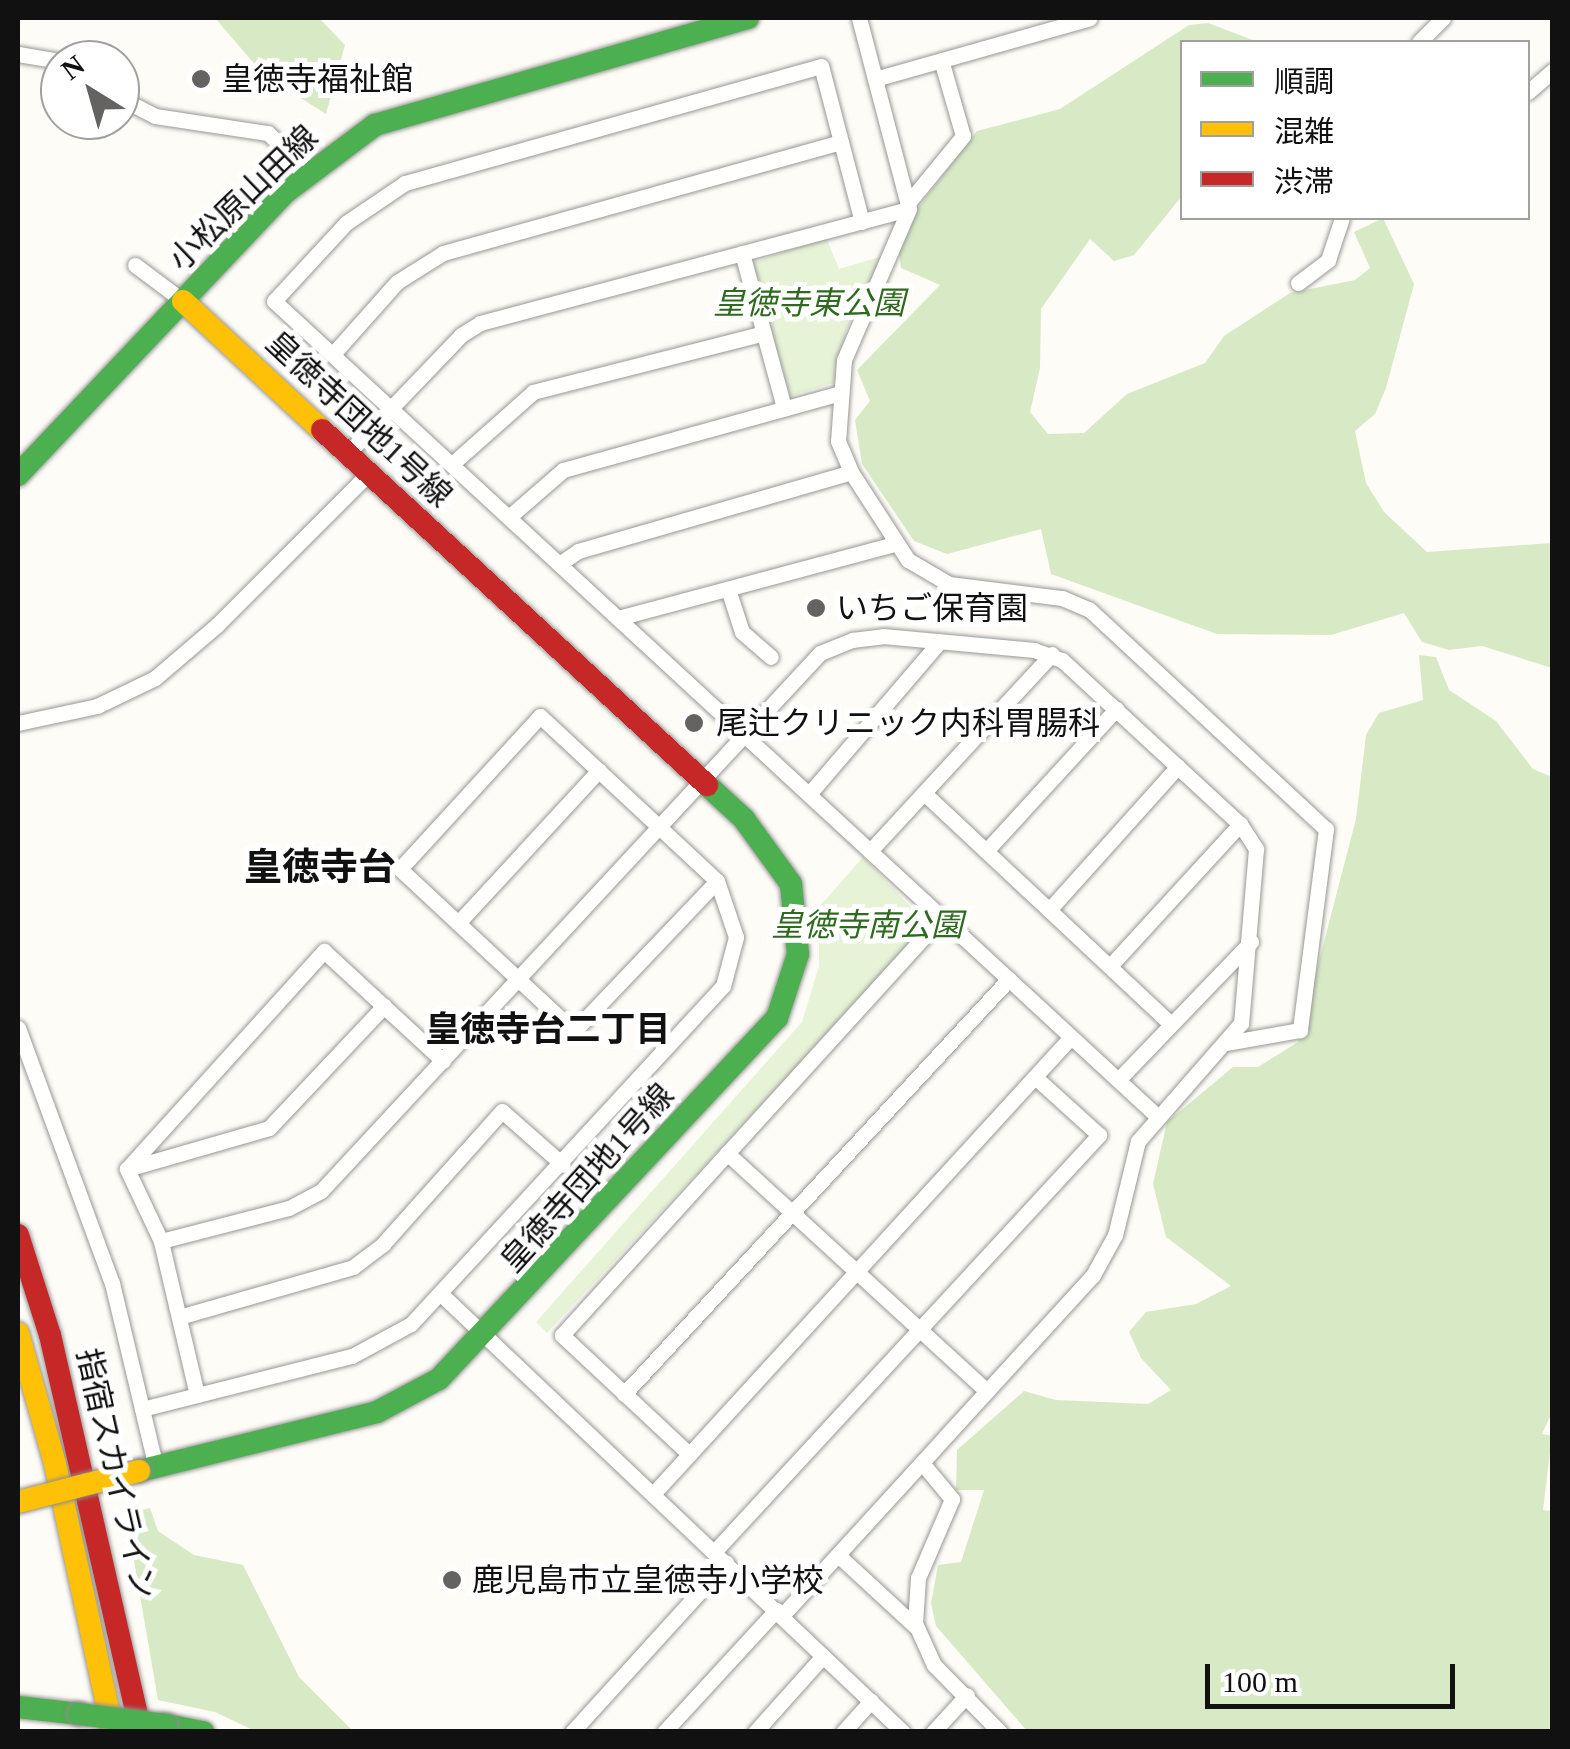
<!DOCTYPE html>
<html>
<head>
<meta charset="utf-8">
<style>
	body { margin:0 }
	#map { position:relative; width:1570px; height:1749px; overflow:hidden; background:#fdfcf7; font-family:"Times New Roman","Noto Sans JP",serif }
	div>[style] { position:absolute }
	[style*='--x'] { left:calc(var(--x)*1px); top:calc(var(--y)*1px); width:calc(var(--w)*1px); rotate:calc(var(--a)*1deg) }
	.green>* { inset:0; background:#e7f3d7 }
	.forest>* { inset:0; background:#d8eac5 }
	.roads { filter:drop-shadow(0 0 2px #979795) drop-shadow(0 0 2px #979795) }
	.street>* { height:15px; margin:-7.5px; padding:0 7.5px; transform-origin:7.5px; border-radius:7.5px; background:#fffffe }
	.fast>* { height:22px; margin:-11px; padding:0 11px; transform-origin:11px; border-radius:11px; background:#4caf50 }
	.slow>* { height:22px; margin:-11px; padding:0 11px; transform-origin:11px; border-radius:11px; background:#ffc107 }
	.jam>* { height:22px; margin:-11px; padding:0 11px; transform-origin:11px; border-radius:11px; background:#c62828 }
	.bridges { filter:drop-shadow(0 0 2px #8e8d8b) drop-shadow(0 0 2px #8e8d8b) }
	.fast-bridge>* { height:22px; margin:-11px; padding:0 11px; transform-origin:11px; border-radius:11px; background:#4caf50 }
	.slow-bridge>* { height:22px; margin:-11px; padding:0 11px; transform-origin:11px; border-radius:11px; background:#ffc107 }
	.dots>* { width:28px; height:28px; translate:-50% -50%; box-sizing:border-box; border:5px solid #fff; border-radius:50% }
	span { translate:-50% -50%; white-space:nowrap; text-align:center; line-height:1.15; -webkit-text-stroke:10px #fff; paint-order:stroke }
	.poi-label { font-size:32px; color:#111 }
	.left { translate:0 -50%; text-align:left }
	.street-label { font-size:32px; color:#111 }
	.park-label { font-size:32px; color:#2f6b1f; font-style:italic }
	.neighbourhood-label { font-size:35px; color:#111; font-weight:700 }
	.quarter-label { font-size:38px; color:#111; font-weight:700 }
	.frame { position:absolute; inset:0; border:20px solid #111; pointer-events:none }
	.legend { position:absolute; left:1180px; top:40px; width:350px; height:180px; box-sizing:border-box; background:#fff; border:2px solid #a0a0a0; margin:0; padding:12px 18px; list-style:none; font-size:30px; color:#111 }
	.legend li { display:flex; align-items:center; gap:20px; height:50px }
	.legend b { width:50px; border:2px solid #a0a0a0 }
	.north { position:absolute; left:40px; top:40px; width:100px; height:100px; box-sizing:border-box; background:#fff; border:2px solid #a0a0a0; border-radius:50%; rotate:323deg; font-size:28px; font-weight:700; line-height:40px; text-align:center; color:#111 }
	.north::after { content:''; display:block; margin:auto; width:35px; height:45px; background:#646362; clip-path:polygon(50% 0,100% 100%,50% 72%,0 100%) }
	.scale { position:absolute; left:1205px; top:1664px; width:250px; height:45px; box-sizing:border-box; border:5px solid #111; border-top:0; padding-left:12px; font-size:30px; line-height:35px; white-space:nowrap; color:#111; -webkit-text-stroke:8px #fff; paint-order:stroke }
</style>
</head>
<body>
<div id="map">
	<div class="green">
		<div style="clip-path:polygon(826px 237px,839px 269px,883px 256px,846px 330px,834px 383px,790px 396px,752px 263px)"></div>
		<div style="clip-path:polygon(863px 857px,929px 926px,547px 1333px,536px 1322px,802px 1022px,819px 966px,819px 907px)"></div>
	</div>
	<div class="forest">
		<div style="clip-path:polygon(215px 18px,319px 18px,345px 45px,326px 114px,263px 74px)"></div>
		<div style="clip-path:polygon(1208px 23px,1258px 42px,1182px 42px,1182px 196px,1134px 255px,1114px 261px,1090px 239px,1041px 309px,1040px 368px,1030px 412px,1048px 434px,1084px 433px,1127px 394px,1205px 363px,1224px 336px,1290px 293px,1355px 280px,1370px 268px,1354px 232px,1383px 218px,1414px 284px,1386px 388px,1375px 414px,1355px 431px,1366px 483px,1384px 512px,1427px 552px,1552px 543px,1552px 668px,1482px 646px,1449px 650px,1422px 642px,1404px 613px,1331px 635px,1217px 634px,1051px 574px,1041px 529px,947px 554px,914px 541px,862px 464px,855px 420px,870px 401px,857px 370px,940px 285px,901px 268px,899px 252px,911px 217px,977px 131px,1060px 109px,1189px 25px)"></div>
		<div style="clip-path:polygon(1419px 655px,1436px 657px,1449px 690px,1496px 721px,1533px 769px,1552px 777px,1552px 1412px,1542px 1434px,1552px 1436px,1543px 1510px,1552px 1511px,1552px 1731px,1027px 1731px,936px 1626px,931px 1603px,938px 1565px,961px 1562px,984px 1490px,956px 1490px,957px 1450px,1024px 1391px,1056px 1400px,1148px 1404px,1171px 1390px,1141px 1358px,1129px 1332px,1146px 1312px,1196px 1304px,1231px 1286px,1166px 1237px,1153px 1184px,1167px 1122px,1233px 1067px,1258px 1067px,1298px 1042px,1356px 819px,1366px 735px,1379px 713px,1423px 700px)"></div>
		<div style="clip-path:polygon(150px 1508px,158px 1531px,194px 1555px,243px 1565px,299px 1677px,353px 1731px,255px 1731px,215px 1712px,158px 1700px,126px 1514px)"></div>
	</div>
	<div class="roads">
		<div class="street">
			<div style="--x:859;--y:18;--w:197;--a:75.3"></div>
			<div style="--x:909;--y:209;--w:164;--a:113.3"></div>
			<div style="--x:844;--y:360;--w:81;--a:94.2"></div>
			<div style="--x:838;--y:441;--w:34;--a:67"></div>
			<div style="--x:851;--y:472;--w:105;--a:57.1"></div>
			<div style="--x:908;--y:560;--w:48;--a:30.3"></div>
			<div style="--x:949;--y:584;--w:114;--a:7.1"></div>
			<div style="--x:1062;--y:598;--w:30;--a:23"></div>
			<div style="--x:1090;--y:610;--w:322;--a:42.9"></div>
			<div style="--x:1326;--y:829;--w:203;--a:97.4"></div>
			<div style="--x:1300;--y:1030;--w:75;--a:170"></div>
			<div style="--x:1419;--y:42;--w:34;--a:-45"></div>
			<div style="--x:18;--y:54;--w:43;--a:9.5"></div>
			<div style="--x:875;--y:79;--w:223;--a:-15.8"></div>
			<div style="--x:1528;--y:92;--w:32;--a:-41"></div>
			<div style="--x:120;--y:98;--w:39;--a:27"></div>
			<div style="--x:155;--y:116;--w:114;--a:8.6"></div>
			<div style="--x:268;--y:133;--w:57;--a:44.3"></div>
			<div style="--x:908;--y:203;--w:87;--a:-50.6"></div>
			<div style="--x:963;--y:136;--w:79;--a:-106.1"></div>
			<div style="--x:862;--y:222;--w:161;--a:-104.7"></div>
			<div style="--x:821;--y:66;--w:432;--a:164.3"></div>
			<div style="--x:405;--y:183;--w:71;--a:145.9"></div>
			<div style="--x:346;--y:223;--w:106;--a:132.7"></div>
			<div style="--x:274;--y:301;--w:1202;--a:42.71"></div>
			<div style="--x:742;--y:253;--w:161;--a:74.8"></div>
			<div style="--x:135;--y:265;--w:60;--a:36.9"></div>
			<div style="--x:1298;--y:283;--w:38;--a:-37"></div>
			<div style="--x:1328;--y:260;--w:44;--a:-71.6"></div>
			<div style="--x:333;--y:354;--w:96;--a:-48.4"></div>
			<div style="--x:397;--y:282;--w:54;--a:-32.2"></div>
			<div style="--x:443;--y:253;--w:413;--a:-15.6"></div>
			<div style="--x:348;--y:453;--w:163;--a:-46.2"></div>
			<div style="--x:461;--y:335;--w:22;--a:-32"></div>
			<div style="--x:480;--y:323;--w:444;--a:-14.9"></div>
			<div style="--x:452;--y:464;--w:108;--a:-41.6"></div>
			<div style="--x:533;--y:392;--w:238;--a:-14.3"></div>
			<div style="--x:509;--y:517;--w:72;--a:-41"></div>
			<div style="--x:563;--y:470;--w:288;--a:-15.5"></div>
			<div style="--x:559;--y:564;--w:23;--a:-34"></div>
			<div style="--x:578;--y:551;--w:284;--a:-16.1"></div>
			<div style="--x:728;--y:589;--w:45;--a:72"></div>
			<div style="--x:742;--y:632;--w:38;--a:41"></div>
			<div style="--x:618;--y:618;--w:287;--a:-15"></div>
			<div style="--x:18;--y:723;--w:81;--a:-12.1"></div>
			<div style="--x:97;--y:706;--w:64;--a:-25.8"></div>
			<div style="--x:155;--y:678;--w:82;--a:-40.5"></div>
			<div style="--x:217;--y:625;--w:215;--a:-45"></div>
			<div style="--x:924;--y:793;--w:338;--a:43.1"></div>
			<div style="--x:809;--y:794;--w:201;--a:-49.4"></div>
			<div style="--x:870;--y:851;--w:268;--a:-47.3"></div>
			<div style="--x:986;--y:851;--w:193;--a:-47.5"></div>
			<div style="--x:1049;--y:910;--w:193;--a:-48.1"></div>
			<div style="--x:458;--y:923;--w:208;--a:-47.3"></div>
			<div style="--x:1110;--y:966;--w:193;--a:-47.5"></div>
			<div style="--x:18;--y:1028;--w:272;--a:69.8"></div>
			<div style="--x:112;--y:1283;--w:189;--a:76.6"></div>
			<div style="--x:1118;--y:1080;--w:192;--a:-46.1"></div>
			<div style="--x:727;--y:1153;--w:352;--a:42.5"></div>
			<div style="--x:127;--y:1169;--w:148;--a:-16.1"></div>
			<div style="--x:269;--y:1128;--w:168;--a:-46.7"></div>
			<div style="--x:161;--y:1241;--w:132;--a:-14.5"></div>
			<div style="--x:289;--y:1208;--w:36;--a:-28"></div>
			<div style="--x:321;--y:1191;--w:734;--a:-47.15"></div>
			<div style="--x:820;--y:653;--w:35;--a:-22"></div>
			<div style="--x:852;--y:640;--w:31;--a:-7"></div>
			<div style="--x:883;--y:636;--w:152;--a:5.3"></div>
			<div style="--x:1034;--y:650;--w:30;--a:20"></div>
			<div style="--x:1062;--y:660;--w:242;--a:42.7"></div>
			<div style="--x:1240;--y:824;--w:30;--a:57"></div>
			<div style="--x:1256;--y:849;--w:175;--a:94.9"></div>
			<div style="--x:1241;--y:1023;--w:157;--a:131.1"></div>
			<div style="--x:1138;--y:1141;--w:97;--a:103.7"></div>
			<div style="--x:1115;--y:1235;--w:46;--a:118.8"></div>
			<div style="--x:1093;--y:1275;--w:462;--a:132.4"></div>
			<div style="--x:442;--y:1295;--w:635;--a:43.47"></div>
			<div style="--x:179;--y:1317;--w:181;--a:-16"></div>
			<div style="--x:353;--y:1267;--w:38;--a:-37"></div>
			<div style="--x:383;--y:1244;--w:178;--a:-48.2"></div>
			<div style="--x:502;--y:1111;--w:81;--a:41.5"></div>
			<div style="--x:624;--y:1394;--w:566;--a:-47.15"></div>
			<div style="--x:197;--y:1395;--w:158;--a:-103.2"></div>
			<div style="--x:161;--y:1241;--w:80;--a:-115.3"></div>
			<div style="--x:127;--y:1169;--w:294;--a:-47.9"></div>
			<div style="--x:324;--y:951;--w:162;--a:42.7"></div>
			<div style="--x:142;--y:1409;--w:217;--a:-14.2"></div>
			<div style="--x:352;--y:1356;--w:67;--a:-28.5"></div>
			<div style="--x:411;--y:1324;--w:460;--a:-47.3"></div>
			<div style="--x:723;--y:986;--w:51;--a:-75.1"></div>
			<div style="--x:736;--y:937;--w:59;--a:-108.7"></div>
			<div style="--x:717;--y:881;--w:242;--a:-137"></div>
			<div style="--x:540;--y:716;--w:207;--a:132.5"></div>
			<div style="--x:400;--y:869;--w:238;--a:43"></div>
			<div style="--x:574;--y:1031;--w:207;--a:-46.4"></div>
			<div style="--x:689;--y:1454;--w:174;--a:-136.9"></div>
			<div style="--x:562;--y:1335;--w:565;--a:-47.73"></div>
			<div style="--x:922;--y:1463;--w:47;--a:50.2"></div>
			<div style="--x:952;--y:1499;--w:86;--a:113.3"></div>
			<div style="--x:918;--y:1578;--w:45;--a:93.8"></div>
			<div style="--x:915;--y:1623;--w:46;--a:65.7"></div>
			<div style="--x:934;--y:1665;--w:94;--a:45.4"></div>
			<div style="--x:653;--y:1494;--w:619;--a:-47.55"></div>
			<div style="--x:714;--y:1552;--w:568;--a:-47.28"></div>
			<div style="--x:1099;--y:1135;--w:86;--a:-137.8"></div>
			<div style="--x:838;--y:1555;--w:106;--a:42.7"></div>
			<div style="--x:572;--y:1732;--w:229;--a:-47.7"></div>
			<div style="--x:664;--y:1732;--w:166;--a:-47.4"></div>
			<div style="--x:755;--y:1732;--w:102;--a:-48.2"></div>
			<div style="--x:843;--y:1732;--w:42;--a:-47.9"></div>
			<div style="--x:933;--y:1732;--w:50;--a:-47.4"></div>
		</div>
		<div class="fast">
			<div style="--x:18;--y:475;--w:391;--a:-46.6"></div>
			<div style="--x:287;--y:191;--w:110;--a:-36.9"></div>
			<div style="--x:375;--y:125;--w:388;--a:-16"></div>
			<div style="--x:139;--y:1471;--w:245;--a:-13.9"></div>
			<div style="--x:377;--y:1412;--w:70;--a:-28"></div>
			<div style="--x:439;--y:1379;--w:495;--a:-46.9"></div>
			<div style="--x:777;--y:1018;--w:67;--a:-71.8"></div>
			<div style="--x:798;--y:954;--w:70;--a:-95.7"></div>
			<div style="--x:791;--y:884;--w:80;--a:-125.9"></div>
			<div style="--x:744;--y:819;--w:50;--a:-137.4"></div>
			<div style="--x:18;--y:1707;--w:61;--a:6.5"></div>
			<div style="--x:166;--y:1725;--w:38;--a:11"></div>
		</div>
		<div class="slow">
			<div style="--x:183;--y:301;--w:190;--a:42.9"></div>
			<div style="--x:18;--y:1333;--w:136;--a:74.2"></div>
			<div style="--x:55;--y:1464;--w:274;--a:77.8"></div>
		</div>
		<div class="jam">
			<div style="--x:322;--y:430;--w:524;--a:42.68"></div>
			<div style="--x:18;--y:1235;--w:105;--a:72.3"></div>
			<div style="--x:50;--y:1335;--w:407;--a:77.1"></div>
		</div>
	</div>
	<div class="bridges">
		<div class="fast-bridge">
			<div style="--x:79;--y:1714;--w:88;--a:7.2"></div>
		</div>
		<div class="slow-bridge">
			<div style="--x:18;--y:1502;--w:125;--a:-14.4"></div>
		</div>
	</div>
	<div class="dots">
		<div style="left:201px;top:79px;background:#646362"></div>
		<div style="left:816px;top:608px;background:#646362"></div>
		<div style="left:694px;top:723px;background:#646362"></div>
		<div style="left:452px;top:1580px;background:#646362"></div>
	</div>
	<div class="poi-label">
		<span class="left" style="left:221px;top:79px">皇徳寺福祉館</span>
		<span class="left" style="left:836px;top:608px">いちご保育園</span>
		<span class="left" style="left:716px;top:723px">尾辻クリニック内科胃腸科</span>
		<span class="left" style="left:472px;top:1580px">鹿児島市立皇徳寺小学校</span>
	</div>
	<div class="street-label">
		<span style="left:243px;top:198px;rotate:-44deg">小松原山田線</span>
		<span style="left:359px;top:419px;rotate:43deg">皇徳寺団地1号線</span>
		<span style="left:587px;top:1178px;rotate:-48deg">皇徳寺団地1号線</span>
		<span style="left:116px;top:1474px;rotate:77deg">指宿スカイライン</span>
	</div>
	<div class="park-label">
		<span style="left:809px;top:303px">皇徳寺東公園</span>
		<span style="left:867px;top:925px">皇徳寺南公園</span>
	</div>
	<div class="neighbourhood-label">
		<span style="left:548px;top:1030px">皇徳寺台二丁目</span>
	</div>
	<div class="quarter-label">
		<span style="left:320px;top:868px">皇徳寺台</span>
	</div>
	<div class="frame"></div>
	<ul class="legend">
	<li><b style="height:12px;background:#4caf50"></b>順調</li>
	<li><b style="height:12px;background:#ffc107"></b>混雑</li>
	<li><b style="height:12px;background:#c62828"></b>渋滞</li>
	</ul>
	<div class="north">N</div>
	<div class="scale">100 m</div>
</div>
</body>
</html>
